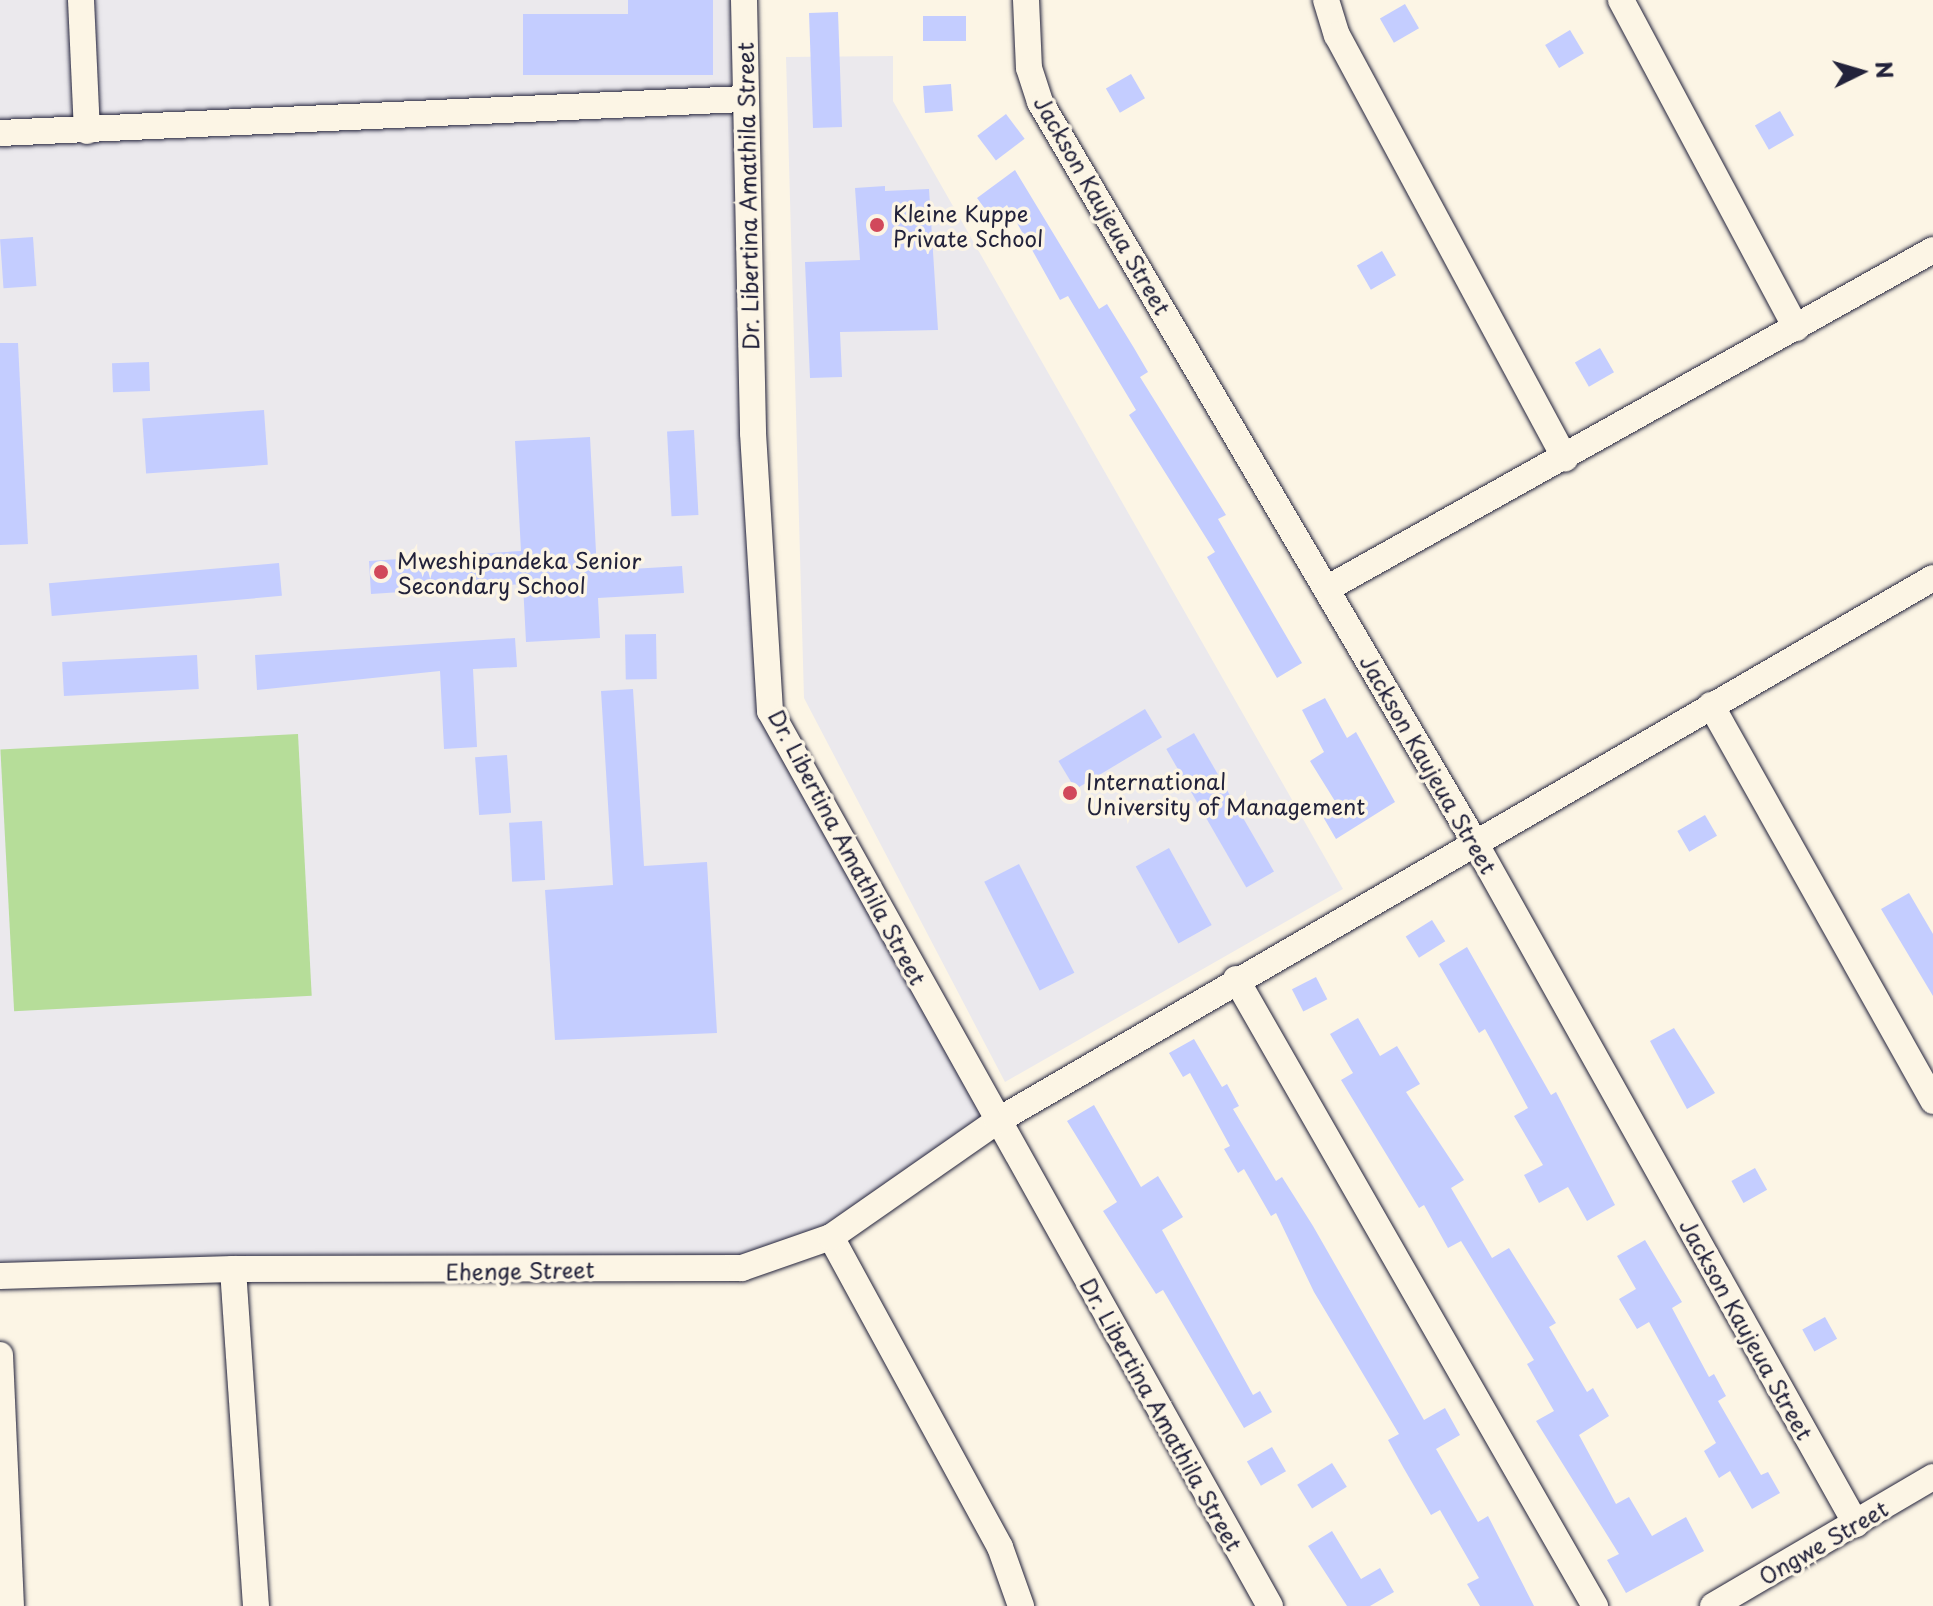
<!DOCTYPE html>
<html>
<head>
<meta charset="utf-8">
<style>
	body { margin:0 }
	#map { position:relative; width:1933px; height:1606px; overflow:hidden; background:#fcf5e5; font-family:"Playpen Sans",sans-serif }
	div>[style] { position:absolute }
	[style*='--x'] { left:calc(var(--x)*1px); top:calc(var(--y)*1px); width:calc(var(--w)*1px); rotate:calc(var(--a)*1deg) }
	.built>* { inset:0; background:#ebe9ed }
	.green>* { inset:0; background:#b6dd99; transform-origin:0 0 }
	.building>* { inset:0; background:#c4cdff; transform-origin:0 0 }
	.roads { filter:drop-shadow(0 0 2px #22223b) drop-shadow(0 0 2px #22223b) }
	.minor>* { height:26px; margin:-13px; padding:0 13px; transform-origin:13px; border-radius:13px; background:#fcf5e5 }
	.dots>* { width:22px; height:22px; translate:-50% -50%; box-sizing:border-box; border:4px solid #fcf5e5; border-radius:50% }
	span { translate:-50% -50%; white-space:nowrap; text-align:center; line-height:1.15; -webkit-text-stroke:7px #fcf5e5; paint-order:stroke }
	.street-label { font-size:22px; color:#22223b }
	.poi-label { font-size:22px; color:#22223b }
	.left { translate:0 -50%; text-align:left }
	.north { position:absolute; left:1821px; top:32px; width:80px; height:80px; -webkit-text-stroke:6px #fcf5e5; paint-order:stroke; rotate:85deg; font-size:22px; font-weight:700; line-height:32px; text-align:center; color:#22223b }
	.north::after { content:''; display:block; margin:auto; width:28px; height:36px; background:#22223b; clip-path:polygon(50% 0,100% 100%,50% 72%,0 100%) }
</style>
</head>
<body>
<div id="map">
	<div class="built">
		<div style="clip-path:polygon(0 0,744px 0,770px 711px,997px 1121px,831px 1237px,742px 1268px,0 1276px)"></div>
		<div style="clip-path:polygon(893px 56px,893px 101px,1343px 889px,1005px 1082px,804px 698px,786px 57px)"></div>
	</div>
	<div class="green">
		<div style="left:298px;top:734px;width:262px;height:298px;rotate:87deg"></div>
	</div>
	<div class="building">
		<div style="clip-path:polygon(628px 0,713px 0,713px 75px,523px 75px,523px 14px,628px 14px)"></div>
		<div style="left:1405px;top:4px;width:28px;height:29px;rotate:60deg"></div>
		<div style="left:838px;top:12px;width:115px;height:29px;rotate:88deg"></div>
		<div style="left:923px;top:16px;width:43px;height:25px"></div>
		<div style="left:1570px;top:30px;width:27px;height:29px;rotate:59deg"></div>
		<div style="left:1131px;top:74px;width:28px;height:29px;rotate:60deg"></div>
		<div style="left:951px;top:84px;width:27px;height:28px;rotate:86deg"></div>
		<div style="left:1780px;top:111px;width:28px;height:29px;rotate:60deg"></div>
		<div style="left:1006px;top:114px;width:31px;height:36px;rotate:53deg"></div>
		<div style="clip-path:polygon(1015px 170px,1099px 309px,1107px 304px,1134px 348px,1148px 372px,1140px 377px,1226px 515px,1218px 519px,1302px 663px,1277px 678px,1207px 557px,1215px 552px,1129px 415px,1136px 410px,1068px 296px,1060px 300px,1007px 205px,991px 217px,977px 198px)"></div>
		<div style="clip-path:polygon(885px 186px,885px 191px,929px 189px,938px 330px,840px 332px,842px 377px,810px 378px,805px 262px,860px 260px,855px 188px)"></div>
		<div style="left:33px;top:237px;width:49px;height:33px;rotate:86deg"></div>
		<div style="left:1382px;top:251px;width:28px;height:29px;rotate:60deg"></div>
		<div style="clip-path:polygon(0 343px,18px 343px,28px 544px,0 545px)"></div>
		<div style="left:1600px;top:348px;width:28px;height:29px;rotate:60deg"></div>
		<div style="left:149px;top:362px;width:29px;height:37px;rotate:88deg"></div>
		<div style="left:264px;top:410px;width:55px;height:122px;rotate:86deg"></div>
		<div style="left:694px;top:430px;width:85px;height:27px;rotate:87deg"></div>
		<div style="clip-path:polygon(590px 437px,597px 571px,682px 566px,684px 593px,598px 598px,600px 638px,526px 642px,523px 584px,371px 594px,369px 561px,521px 551px,515px 441px)"></div>
		<div style="left:279px;top:563px;width:33px;height:231px;rotate:85deg"></div>
		<div style="left:656px;top:634px;width:45px;height:31px;rotate:89deg"></div>
		<div style="clip-path:polygon(515px 638px,517px 667px,473px 669px,477px 747px,444px 749px,440px 671px,257px 690px,255px 655px)"></div>
		<div style="left:197px;top:655px;width:34px;height:135px;rotate:87deg"></div>
		<div style="clip-path:polygon(633px 689px,644px 866px,707px 862px,717px 1033px,555px 1040px,545px 890px,613px 885px,601px 691px)"></div>
		<div style="clip-path:polygon(1325px 698px,1347px 738px,1356px 732px,1395px 802px,1336px 839px,1322px 815px,1338px 806px,1310px 761px,1324px 752px,1302px 710px)"></div>
		<div style="left:1145px;top:709px;width:33px;height:101px;rotate:59deg"></div>
		<div style="left:1194px;top:733px;width:160px;height:32px;rotate:60deg"></div>
		<div style="left:507px;top:755px;width:58px;height:32px;rotate:86deg"></div>
		<div style="left:1705px;top:815px;width:24px;height:32px;rotate:60deg"></div>
		<div style="left:542px;top:821px;width:59px;height:33px;rotate:87deg"></div>
		<div style="left:1169px;top:848px;width:88px;height:38px;rotate:61deg"></div>
		<div style="left:1019px;top:864px;width:122px;height:39px;rotate:63deg"></div>
		<div style="clip-path:polygon(1909px 893px,1933px 934px,1933px 996px,1881px 909px)"></div>
		<div style="left:1432px;top:920px;width:25px;height:31px;rotate:58deg"></div>
		<div style="clip-path:polygon(1467px 947px,1551px 1095px,1556px 1092px,1615px 1205px,1587px 1221px,1568px 1187px,1539px 1203px,1524px 1175px,1543px 1165px,1514px 1116px,1528px 1108px,1485px 1029px,1479px 1033px,1439px 964px)"></div>
		<div style="left:1316px;top:977px;width:25px;height:27px;rotate:63deg"></div>
		<div style="clip-path:polygon(1358px 1018px,1380px 1056px,1397px 1046px,1420px 1084px,1406px 1092px,1464px 1180px,1451px 1188px,1492px 1258px,1509px 1248px,1556px 1323px,1549px 1327px,1587px 1392px,1593px 1388px,1609px 1416px,1579px 1435px,1616px 1504px,1629px 1497px,1652px 1536px,1686px 1517px,1704px 1551px,1626px 1593px,1607px 1560px,1619px 1554px,1536px 1421px,1554px 1411px,1527px 1364px,1534px 1360px,1461px 1241px,1448px 1248px,1424px 1205px,1419px 1208px,1341px 1080px,1353px 1073px,1330px 1034px)"></div>
		<div style="clip-path:polygon(1674px 1028px,1715px 1093px,1687px 1109px,1650px 1041px)"></div>
		<div style="clip-path:polygon(1194px 1039px,1222px 1087px,1227px 1084px,1239px 1106px,1233px 1109px,1276px 1181px,1282px 1177px,1313px 1226px,1424px 1420px,1445px 1408px,1460px 1435px,1436px 1449px,1478px 1522px,1488px 1516px,1534px 1606px,1480px 1606px,1467px 1584px,1479px 1578px,1440px 1510px,1431px 1515px,1403px 1467px,1388px 1440px,1399px 1434px,1314px 1292px,1276px 1213px,1271px 1216px,1244px 1169px,1238px 1173px,1224px 1149px,1230px 1146px,1190px 1073px,1183px 1077px,1169px 1053px)"></div>
		<div style="clip-path:polygon(1094px 1105px,1141px 1187px,1158px 1176px,1183px 1217px,1162px 1230px,1253px 1395px,1260px 1391px,1272px 1412px,1244px 1428px,1163px 1290px,1156px 1294px,1103px 1211px,1117px 1202px,1067px 1121px)"></div>
		<div style="left:1755px;top:1168px;width:25px;height:27px;rotate:61deg"></div>
		<div style="clip-path:polygon(1645px 1240px,1682px 1302px,1672px 1308px,1709px 1377px,1714px 1374px,1726px 1396px,1718px 1401px,1761px 1475px,1768px 1472px,1780px 1493px,1752px 1509px,1730px 1471px,1719px 1478px,1704px 1451px,1716px 1443px,1649px 1322px,1637px 1329px,1619px 1299px,1636px 1289px,1617px 1256px)"></div>
		<div style="left:1825px;top:1317px;width:25px;height:26px;rotate:61deg"></div>
		<div style="left:1272px;top:1447px;width:28px;height:29px;rotate:60deg"></div>
		<div style="left:1332px;top:1463px;width:28px;height:41px;rotate:58deg"></div>
		<div style="clip-path:polygon(1332px 1531px,1361px 1579px,1380px 1568px,1394px 1592px,1370px 1606px,1347px 1606px,1308px 1546px)"></div>
	</div>
	<div class="roads">
		<div class="minor">
			<div style="--x:81;--y:0;--w:131;--a:87.4"></div>
			<div style="--x:744;--y:0;--w:433;--a:88.8"></div>
			<div style="--x:753;--y:433;--w:279;--a:86.5"></div>
			<div style="--x:770;--y:711;--w:1025;--a:60.81"></div>
			<div style="--x:1026;--y:0;--w:68;--a:87.5"></div>
			<div style="--x:1029;--y:68;--w:36;--a:72"></div>
			<div style="--x:1040;--y:102;--w:855;--a:59.57"></div>
			<div style="--x:1473;--y:839;--w:785;--a:60.79"></div>
			<div style="--x:1326;--y:0;--w:37;--a:73"></div>
			<div style="--x:1337;--y:35;--w:481;--a:61.7"></div>
			<div style="--x:1621;--y:0;--w:372;--a:61.9"></div>
			<div style="--x:0;--y:133;--w:743;--a:-2.62"></div>
			<div style="--x:1328;--y:588;--w:693;--a:-29.19"></div>
			<div style="--x:1711;--y:705;--w:454;--a:60.7"></div>
			<div style="--x:1236;--y:979;--w:723;--a:60.21"></div>
			<div style="--x:831;--y:1237;--w:353;--a:61.4"></div>
			<div style="--x:1000;--y:1547;--w:63;--a:70.4"></div>
			<div style="--x:233;--y:1269;--w:338;--a:86.1"></div>
			<div style="--x:0;--y:1276;--w:233;--a:-1.7"></div>
			<div style="--x:233;--y:1269;--w:509;--a:-0.11"></div>
			<div style="--x:742;--y:1268;--w:94;--a:-19.2"></div>
			<div style="--x:831;--y:1237;--w:203;--a:-34.9"></div>
			<div style="--x:997;--y:1121;--w:1082;--a:-30.12"></div>
			<div style="--x:0;--y:1355;--w:251;--a:87.5"></div>
			<div style="--x:1713;--y:1606;--w:255;--a:-30.4"></div>
		</div>
	</div>
	<div class="dots">
		<div style="left:877px;top:225px;background:#d1495b"></div>
		<div style="left:381px;top:572px;background:#d1495b"></div>
		<div style="left:1070px;top:793px;background:#d1495b"></div>
	</div>
	<div class="street-label">
		<span style="left:747px;top:196px;rotate:-91deg">Dr. Libertina Amathila Street</span>
		<span style="left:1103px;top:205px;rotate:60deg">Jackson Kaujeua Street</span>
		<span style="left:1429px;top:764px;rotate:60deg">Jackson Kaujeua Street</span>
		<span style="left:848px;top:847px;rotate:62deg">Dr. Libertina Amathila Street</span>
		<span style="left:520px;top:1270px;rotate:-1deg">Ehenge Street</span>
		<span style="left:1747px;top:1329px;rotate:61deg">Jackson Kaujeua Street</span>
		<span style="left:1162px;top:1414px;rotate:61deg">Dr. Libertina Amathila Street</span>
		<span style="left:1823px;top:1542px;rotate:-30deg">Ongwe Street</span>
	</div>
	<div class="poi-label">
		<span class="left" style="left:893px;top:225px">Kleine Kuppe<br>Private School</span>
		<span class="left" style="left:397px;top:572px">Mweshipandeka Senior<br>Secondary School</span>
		<span class="left" style="left:1086px;top:793px">International<br>University of Management</span>
	</div>
	<div class="north">N</div>
</div>
</body>
</html>
